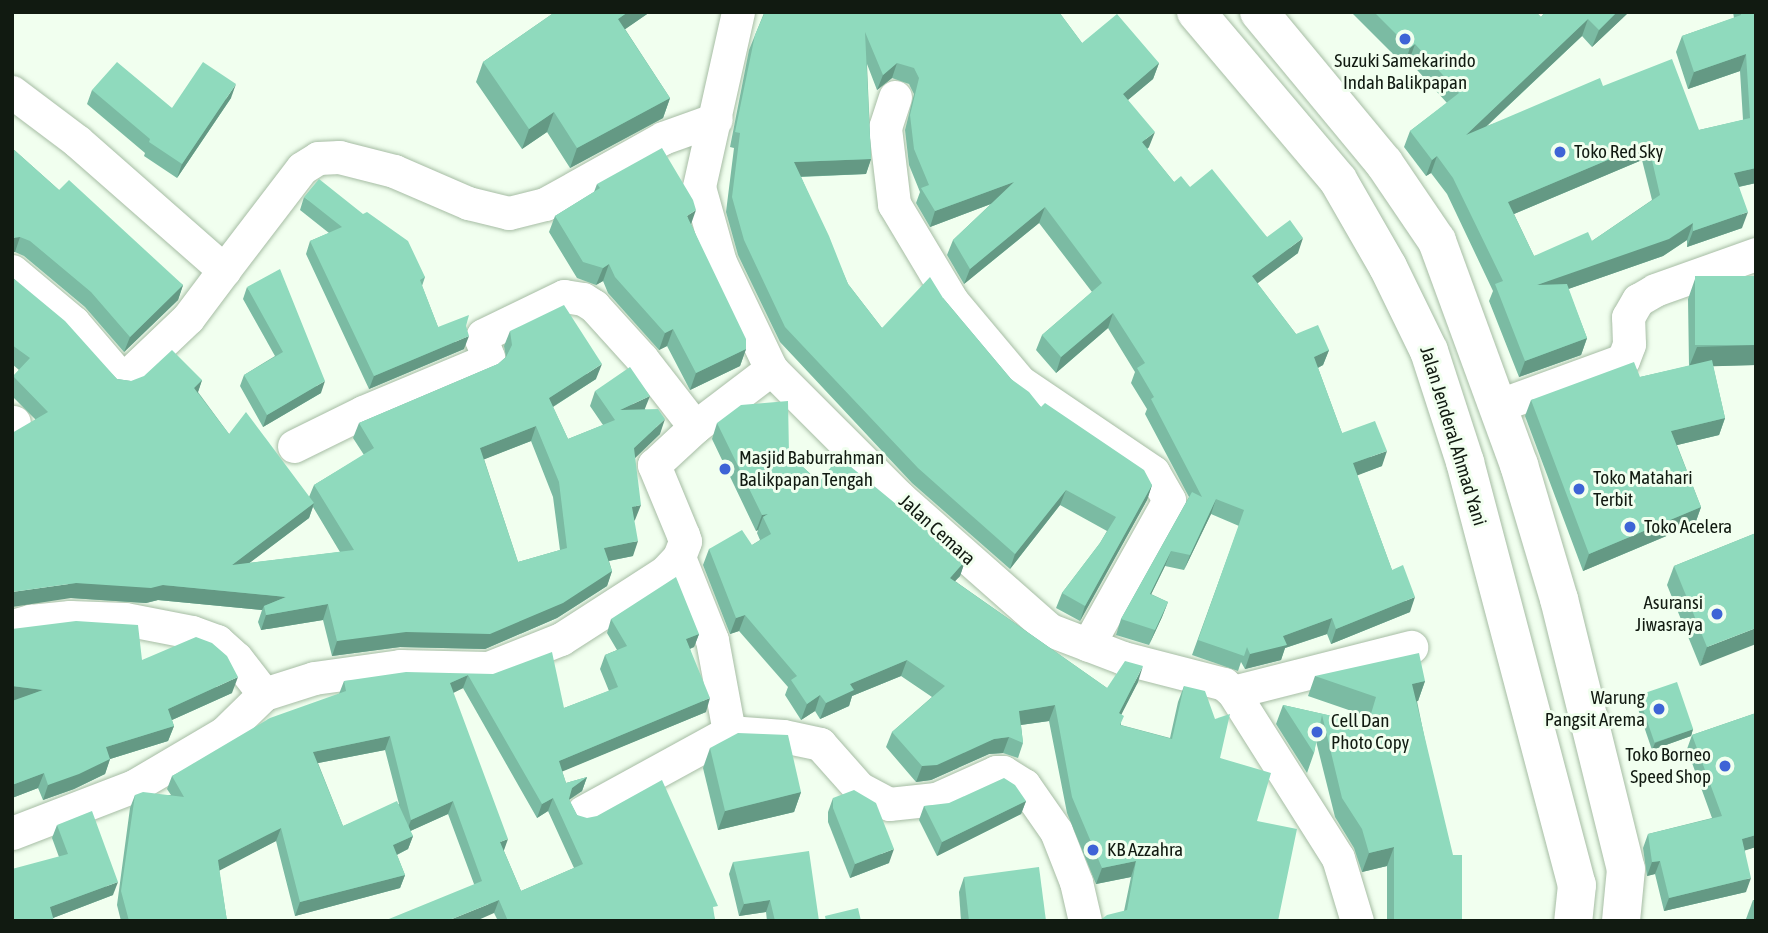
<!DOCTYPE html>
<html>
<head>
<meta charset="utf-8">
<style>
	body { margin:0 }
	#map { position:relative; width:1768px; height:933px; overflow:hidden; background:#f1ffef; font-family:"Asap Condensed",sans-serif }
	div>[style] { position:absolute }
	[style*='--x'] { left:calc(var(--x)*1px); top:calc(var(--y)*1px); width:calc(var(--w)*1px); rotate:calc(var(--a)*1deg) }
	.roads { filter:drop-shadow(0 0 2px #a6bda4) drop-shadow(0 0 2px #a6bda4) }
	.street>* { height:33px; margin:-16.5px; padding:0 16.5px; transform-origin:16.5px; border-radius:16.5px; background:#fff }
	.secondary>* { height:38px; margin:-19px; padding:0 19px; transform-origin:19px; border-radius:19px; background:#fff }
	.wall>* { inset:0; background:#7bbba3 }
	.shaded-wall>* { inset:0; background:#649984 }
	.building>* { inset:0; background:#8fdabd; transform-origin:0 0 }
	.dots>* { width:19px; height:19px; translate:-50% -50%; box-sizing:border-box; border:4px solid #f1ffef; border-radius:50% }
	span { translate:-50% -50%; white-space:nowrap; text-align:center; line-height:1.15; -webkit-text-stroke:6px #f1ffef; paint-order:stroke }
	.poi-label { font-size:19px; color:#111a11 }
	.left { translate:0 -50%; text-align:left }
	.right { translate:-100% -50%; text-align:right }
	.street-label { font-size:19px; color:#111a11 }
	.frame { position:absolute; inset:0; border:14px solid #111a11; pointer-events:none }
</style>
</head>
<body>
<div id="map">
	<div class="roads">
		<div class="street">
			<div style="--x:738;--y:12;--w:179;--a:102.6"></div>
			<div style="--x:699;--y:187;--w:78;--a:74.4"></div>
			<div style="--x:720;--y:262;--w:119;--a:64.5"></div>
			<div style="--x:771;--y:369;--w:181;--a:45"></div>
			<div style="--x:899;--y:497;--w:201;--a:41.4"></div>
			<div style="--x:1050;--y:630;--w:78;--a:21"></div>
			<div style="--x:1123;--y:658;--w:104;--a:14.4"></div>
			<div style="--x:1224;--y:684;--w:12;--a:42"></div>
			<div style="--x:1233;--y:692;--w:196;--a:57.7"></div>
			<div style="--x:1338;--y:858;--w:66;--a:73.2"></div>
			<div style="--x:12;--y:92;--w:81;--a:37"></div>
			<div style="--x:77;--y:141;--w:196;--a:41.3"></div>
			<div style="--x:224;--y:270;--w:128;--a:-52.6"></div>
			<div style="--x:302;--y:168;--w:19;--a:-32"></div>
			<div style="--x:318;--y:158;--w:21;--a:-3"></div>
			<div style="--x:339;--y:157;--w:57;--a:14.3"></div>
			<div style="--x:394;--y:171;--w:81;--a:23.4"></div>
			<div style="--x:468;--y:203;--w:42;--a:13.7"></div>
			<div style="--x:509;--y:213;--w:37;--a:-14"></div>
			<div style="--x:545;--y:204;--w:135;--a:-29.2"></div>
			<div style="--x:663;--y:138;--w:56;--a:-19.7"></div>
			<div style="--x:895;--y:97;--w:33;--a:108"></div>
			<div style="--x:885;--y:128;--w:77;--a:83.2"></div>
			<div style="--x:894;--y:204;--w:113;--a:59.1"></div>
			<div style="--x:952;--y:301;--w:106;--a:50"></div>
			<div style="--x:1020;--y:382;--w:161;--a:34.1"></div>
			<div style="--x:1153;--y:472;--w:32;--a:60"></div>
			<div style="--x:1169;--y:500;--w:166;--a:119.2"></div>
			<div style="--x:12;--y:271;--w:80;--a:39.9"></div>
			<div style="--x:73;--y:322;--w:72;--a:49.5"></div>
			<div style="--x:120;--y:377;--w:6;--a:0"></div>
			<div style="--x:126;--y:377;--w:86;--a:-43.6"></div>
			<div style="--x:188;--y:318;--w:60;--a:-53.1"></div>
			<div style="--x:1497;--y:406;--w:134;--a:-20.1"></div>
			<div style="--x:1623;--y:360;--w:17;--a:-69"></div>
			<div style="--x:1629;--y:344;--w:27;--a:-92"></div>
			<div style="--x:1628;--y:317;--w:20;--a:-60"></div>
			<div style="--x:1638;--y:300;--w:20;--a:-30"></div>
			<div style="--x:1655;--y:290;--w:107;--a:-19.6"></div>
			<div style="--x:12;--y:423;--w:2;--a:-27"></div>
			<div style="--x:294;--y:446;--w:77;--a:-26.2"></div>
			<div style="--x:363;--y:412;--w:132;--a:-22.7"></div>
			<div style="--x:485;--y:361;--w:5;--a:-53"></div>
			<div style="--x:488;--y:357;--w:19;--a:-111"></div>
			<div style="--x:481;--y:339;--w:4;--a:-63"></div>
			<div style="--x:483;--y:335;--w:90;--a:-25.7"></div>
			<div style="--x:564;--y:296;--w:19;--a:9"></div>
			<div style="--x:583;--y:299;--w:13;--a:32"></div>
			<div style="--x:594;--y:306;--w:72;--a:47.8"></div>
			<div style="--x:642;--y:359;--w:86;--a:52.1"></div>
			<div style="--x:679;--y:557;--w:89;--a:68.3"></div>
			<div style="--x:712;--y:640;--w:94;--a:79.5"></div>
			<div style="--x:12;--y:626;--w:19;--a:-16"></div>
			<div style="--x:30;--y:621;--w:40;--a:-5.7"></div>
			<div style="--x:70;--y:617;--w:55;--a:2.1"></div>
			<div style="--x:125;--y:619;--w:68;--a:11"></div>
			<div style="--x:192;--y:632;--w:27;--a:20"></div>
			<div style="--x:217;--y:641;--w:25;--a:42"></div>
			<div style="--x:236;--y:658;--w:46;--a:52.1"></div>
			<div style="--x:1233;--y:692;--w:184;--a:-14.2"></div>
			<div style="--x:583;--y:812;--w:166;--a:-28.7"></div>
			<div style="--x:729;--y:732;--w:54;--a:4.2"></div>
			<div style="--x:783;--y:736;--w:38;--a:12"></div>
			<div style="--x:820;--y:744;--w:59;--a:48.4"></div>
			<div style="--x:859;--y:788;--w:34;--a:28"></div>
			<div style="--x:889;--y:804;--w:47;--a:-6.1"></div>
			<div style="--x:936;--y:799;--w:66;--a:-24.2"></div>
			<div style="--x:996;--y:772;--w:7;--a:0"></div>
			<div style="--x:1003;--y:772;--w:25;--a:32"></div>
			<div style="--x:1024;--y:785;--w:56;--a:55.2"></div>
			<div style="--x:1056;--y:831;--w:55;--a:68.6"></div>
			<div style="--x:1076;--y:882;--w:40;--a:77"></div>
			<div style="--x:12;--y:833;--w:131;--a:-21.1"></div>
			<div style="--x:134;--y:786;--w:104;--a:-30.5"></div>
			<div style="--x:224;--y:733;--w:56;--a:-44.3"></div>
			<div style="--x:264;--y:694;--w:52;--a:-17.7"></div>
			<div style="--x:314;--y:678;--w:87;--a:-7.9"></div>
			<div style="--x:400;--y:666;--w:88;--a:1.3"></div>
			<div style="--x:488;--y:668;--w:79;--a:-21.7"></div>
			<div style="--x:561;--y:639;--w:124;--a:-32.8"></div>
			<div style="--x:665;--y:572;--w:21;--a:-47"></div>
			<div style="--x:679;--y:557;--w:17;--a:-69"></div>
			<div style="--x:685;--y:541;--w:6;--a:-108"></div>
			<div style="--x:683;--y:535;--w:76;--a:-112.5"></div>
			<div style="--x:654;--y:465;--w:56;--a:-42.8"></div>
			<div style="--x:695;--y:427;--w:96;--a:-37.3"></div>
		</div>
		<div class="secondary">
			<div style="--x:1196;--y:12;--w:220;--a:49.8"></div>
			<div style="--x:1338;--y:180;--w:100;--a:60.1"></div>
			<div style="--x:1388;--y:267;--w:93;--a:64"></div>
			<div style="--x:1429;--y:351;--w:117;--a:72"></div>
			<div style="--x:1465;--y:462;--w:438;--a:75.2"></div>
			<div style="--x:1577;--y:885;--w:36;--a:96"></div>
			<div style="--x:1259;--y:12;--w:196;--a:50.4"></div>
			<div style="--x:1384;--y:163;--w:94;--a:55.8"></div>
			<div style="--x:1437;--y:241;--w:239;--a:69.9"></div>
			<div style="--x:1519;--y:465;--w:140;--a:73.4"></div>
			<div style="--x:1559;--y:599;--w:278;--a:76.1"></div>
			<div style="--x:1626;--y:869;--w:52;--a:95.5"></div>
		</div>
	</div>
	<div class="wall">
		<div style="clip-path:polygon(555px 12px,650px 12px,625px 29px,670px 98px,663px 118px,570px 168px,547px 132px,522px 149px,476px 82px,483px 62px)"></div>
		<div style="clip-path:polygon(763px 12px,1059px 12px,1082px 43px,1159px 63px,1153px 79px,1128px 100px,1149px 147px,1147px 149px,1174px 182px,1190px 187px,1267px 237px,1298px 253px,1257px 283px,1296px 334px,1329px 350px,1323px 365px,1318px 368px,1342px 433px,1382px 466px,1357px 475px,1392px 570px,1410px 612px,1331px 644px,1327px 634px,1285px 648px,1281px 660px,1245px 669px,1241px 662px,1238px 671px,1192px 655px,1239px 526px,1211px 514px,1184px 570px,1165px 566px,1151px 594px,1168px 602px,1162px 617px,1149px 645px,1116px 635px,1121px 619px,1189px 497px,1145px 414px,1147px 409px,1131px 383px,1135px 372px,1108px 328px,1056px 373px,1036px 350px,1042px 335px,1092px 292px,1039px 223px,964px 284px,947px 255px,953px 240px,991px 204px,930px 227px,916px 203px,920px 192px,909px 165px,905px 130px,914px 94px,909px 84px,892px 78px,877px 90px,867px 64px,871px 159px,866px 174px,801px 177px,848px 284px,882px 328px,943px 298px,1011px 379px,1041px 407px,1152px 485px,1147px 500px,1080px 621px,1056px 608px,1062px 593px,1100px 543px,1107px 531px,1060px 505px,1010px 569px,912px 483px,780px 342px,738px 255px,726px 212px,734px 148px,730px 147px,749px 50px,764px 13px)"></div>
		<div style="clip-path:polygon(evenodd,1351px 12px,1536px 12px,1541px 17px,1545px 12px,1629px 12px,1592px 47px,1582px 36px,1487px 126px,1603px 86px,1699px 130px,1743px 120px,1740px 71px,1688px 89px,1676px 52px,1682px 36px,1734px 18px,1733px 12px,1756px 12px,1756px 183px,1739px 187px,1742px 228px,1687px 247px,1687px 240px,1663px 256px,1568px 289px,1587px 338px,1581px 355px,1519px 377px,1489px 301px,1493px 291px,1447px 194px,1431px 173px,1426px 176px,1404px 147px,1410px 131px,1447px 103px,1409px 61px,1404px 65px,1351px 12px,1642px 160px,1652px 200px,1592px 241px,1534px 256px,1514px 214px,1642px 160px)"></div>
		<div style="clip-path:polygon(92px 90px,172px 108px,231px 98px,177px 178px,144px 156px,145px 153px,87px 104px)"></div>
		<div style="clip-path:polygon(12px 148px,59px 190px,183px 285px,178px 300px,124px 352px,85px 307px,24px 256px,15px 252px)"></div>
		<div style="clip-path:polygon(597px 184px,691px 224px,746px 349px,740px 366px,690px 390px,667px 346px,659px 350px,608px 293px,603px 281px,596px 285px,577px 278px,549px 232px,555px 216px,594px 192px)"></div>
		<div style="clip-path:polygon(304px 197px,425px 277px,422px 286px,438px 327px,464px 349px,369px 389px,306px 254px,310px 241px,329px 233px,300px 210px)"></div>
		<div style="clip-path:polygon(1756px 276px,1756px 365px,1713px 366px,1725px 418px,1719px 435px,1677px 445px,1701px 507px,1695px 524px,1583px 571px,1525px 416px,1531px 400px,1640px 377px,1689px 366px,1688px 299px,1695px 279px)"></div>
		<div style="clip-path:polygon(evenodd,12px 277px,117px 379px,131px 381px,202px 380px,198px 392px,229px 434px,309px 497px,314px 485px,364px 455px,353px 438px,359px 423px,498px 364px,506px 357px,504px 346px,510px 331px,596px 379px,553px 407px,568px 439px,603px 425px,590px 406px,595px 391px,645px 409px,660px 434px,635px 457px,635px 520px,634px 521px,633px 556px,609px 561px,612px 571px,607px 586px,557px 618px,485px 649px,400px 647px,332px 656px,323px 620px,261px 630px,258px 622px,262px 610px,158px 600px,146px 603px,71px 598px,35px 419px,12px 396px,12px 378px,19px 370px,12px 364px,12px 277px,531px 441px,553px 497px,560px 550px,518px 562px,484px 459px,531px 441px,12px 277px,313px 507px,340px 552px,249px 563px,309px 518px,313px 507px)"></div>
		<div style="clip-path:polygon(247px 287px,321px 393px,263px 427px,240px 386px,244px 375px,275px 356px,243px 299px)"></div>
		<div style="clip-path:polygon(717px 423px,789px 454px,819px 482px,965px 561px,960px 576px,955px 581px,1107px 688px,1138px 682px,1121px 714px,1121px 725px,1170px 738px,1178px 702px,1184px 686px,1220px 758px,1257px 821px,1278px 921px,1124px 911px,1131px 877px,1096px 884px,1067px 813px,1049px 721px,1021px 725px,1023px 743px,1018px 758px,1003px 753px,989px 754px,931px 780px,916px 782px,886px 747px,892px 732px,932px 697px,901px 676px,852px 696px,849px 706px,820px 719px,815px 711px,801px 720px,785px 695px,788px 687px,739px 631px,730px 634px,703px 565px,709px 549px,752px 545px,760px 540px,757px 533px,758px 530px,756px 531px,712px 439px)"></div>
		<div style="clip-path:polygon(1756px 533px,1700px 666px,1667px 585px,1674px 566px)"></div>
		<div style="clip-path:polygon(evenodd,611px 619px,699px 634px,694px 647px,690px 649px,706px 712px,562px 771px,566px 783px,587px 777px,582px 791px,569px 800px,577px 815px,714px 916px,715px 921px,498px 921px,494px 913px,474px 884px,448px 814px,410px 831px,413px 836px,408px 849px,397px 855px,405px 875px,400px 888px,295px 916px,276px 841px,219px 870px,227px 921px,121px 921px,117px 905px,130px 808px,135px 795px,171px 795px,167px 789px,172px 776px,339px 694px,344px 681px,493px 674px,564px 708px,609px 691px,600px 669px,605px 655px,617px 650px,607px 633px,611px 619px,463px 688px,537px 818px,548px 811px,574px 868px,521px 891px,504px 851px,453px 693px,463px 688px,611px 619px,385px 750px,399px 804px,343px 826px,318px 763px,385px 750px)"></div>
		<div style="clip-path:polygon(12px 629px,142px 660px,232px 693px,172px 720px,174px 726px,168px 741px,110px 759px,105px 774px,74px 789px,43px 800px,38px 788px,12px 798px)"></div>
		<div style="clip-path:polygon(1315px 676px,1425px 681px,1418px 701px,1417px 701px,1462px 921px,1387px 921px,1387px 866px,1362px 872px,1354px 848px,1335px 817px,1316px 741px,1314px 753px,1307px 773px,1276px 724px,1283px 705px,1367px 724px,1369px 717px,1308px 696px)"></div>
		<div style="clip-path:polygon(1638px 696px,1693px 729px,1691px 736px,1652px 750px,1636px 703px)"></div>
		<div style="clip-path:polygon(1756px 713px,1756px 847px,1745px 850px,1746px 892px,1664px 911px,1655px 874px,1647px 876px,1643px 848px,1648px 834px,1712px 818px,1687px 749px,1692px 735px)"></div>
		<div style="clip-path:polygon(710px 748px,801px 792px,794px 812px,718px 830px,703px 768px)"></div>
		<div style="clip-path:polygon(833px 798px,889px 863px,850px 878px,828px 822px,828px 812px)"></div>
		<div style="clip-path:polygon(1026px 801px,1021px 814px,937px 856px,919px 820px,924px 806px)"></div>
		<div style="clip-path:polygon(57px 825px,113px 895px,53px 918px,12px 921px,59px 857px,52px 838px)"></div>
		<div style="clip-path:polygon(733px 862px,819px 921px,767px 921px,766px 912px,739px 916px,729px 874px)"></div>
		<div style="clip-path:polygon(964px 877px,1046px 921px,961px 921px,959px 892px)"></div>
		<div style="clip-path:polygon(1753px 900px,1756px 900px,1756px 921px,1747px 921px,1746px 919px)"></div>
	</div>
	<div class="shaded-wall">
		<div style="clip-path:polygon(628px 12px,650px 12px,611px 39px,618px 19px)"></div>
		<div style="clip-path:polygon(1617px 12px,1629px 12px,1592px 47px,1599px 30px)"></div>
		<div style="clip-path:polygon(1588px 19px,1582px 36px,1460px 151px,1466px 135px)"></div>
		<div style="clip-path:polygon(1415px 44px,1409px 61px,1404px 65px,1410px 48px)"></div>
		<div style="clip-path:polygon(1746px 54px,1740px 71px,1688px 89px,1694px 72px)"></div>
		<div style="clip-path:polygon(897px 63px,892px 78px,877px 90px,883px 75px)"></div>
		<div style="clip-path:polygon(1159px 63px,1153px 79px,1117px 109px,1123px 94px)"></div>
		<div style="clip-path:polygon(236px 84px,231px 98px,177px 178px,182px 164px)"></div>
		<div style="clip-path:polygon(670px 98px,663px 118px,570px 168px,577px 148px)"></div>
		<div style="clip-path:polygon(554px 112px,547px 132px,522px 149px,529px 129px)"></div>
		<div style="clip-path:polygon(1155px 132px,1149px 147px,1137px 158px,1142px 142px)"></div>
		<div style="clip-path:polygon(1648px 143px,1642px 160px,1502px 219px,1508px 202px)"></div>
		<div style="clip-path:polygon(1437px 156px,1431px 173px,1426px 176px,1432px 160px)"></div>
		<div style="clip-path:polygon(871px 159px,866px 174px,788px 177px,794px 162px)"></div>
		<div style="clip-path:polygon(1756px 168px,1756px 183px,1728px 189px,1734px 173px)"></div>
		<div style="clip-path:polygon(1014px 182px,1009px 197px,930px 227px,935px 211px)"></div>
		<div style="clip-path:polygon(1045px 207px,1039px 223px,964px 284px,970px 269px)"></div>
		<div style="clip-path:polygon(696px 210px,690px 227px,687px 216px)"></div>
		<div style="clip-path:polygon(1748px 212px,1742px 228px,1687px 247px,1693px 231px)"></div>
		<div style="clip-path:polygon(1693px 223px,1687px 240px,1663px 256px,1531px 302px,1537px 285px)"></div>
		<div style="clip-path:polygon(20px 237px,15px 252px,12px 252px,12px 238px)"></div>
		<div style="clip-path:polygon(1303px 238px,1298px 253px,1246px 292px,1252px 276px)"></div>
		<div style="clip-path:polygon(609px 264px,603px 281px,596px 285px,603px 268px)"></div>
		<div style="clip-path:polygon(183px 285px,178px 300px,124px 352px,130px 337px)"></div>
		<div style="clip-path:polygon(1113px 313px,1108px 328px,1056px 373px,1061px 357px)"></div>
		<div style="clip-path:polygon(673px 329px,667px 346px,659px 350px,665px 333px)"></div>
		<div style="clip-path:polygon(469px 336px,464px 349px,369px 389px,374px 376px)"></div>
		<div style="clip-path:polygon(1587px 338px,1581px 355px,1519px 377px,1525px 361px)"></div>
		<div style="clip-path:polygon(1756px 345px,1756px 365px,1689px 367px,1697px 347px)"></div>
		<div style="clip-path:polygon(746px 349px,740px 366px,690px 390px,696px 373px)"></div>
		<div style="clip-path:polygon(1329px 350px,1323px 365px,1309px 372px,1314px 357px)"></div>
		<div style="clip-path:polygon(602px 364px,596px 379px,543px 413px,549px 398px)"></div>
		<div style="clip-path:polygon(202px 380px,197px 395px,194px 388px)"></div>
		<div style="clip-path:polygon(325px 381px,321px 393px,263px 427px,267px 415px)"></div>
		<div style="clip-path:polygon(650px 396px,644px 411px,620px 410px)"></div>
		<div style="clip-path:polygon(1725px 418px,1719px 435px,1665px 448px,1671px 431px)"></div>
		<div style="clip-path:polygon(665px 419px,660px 434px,629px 464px,634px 448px)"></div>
		<div style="clip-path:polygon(536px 426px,531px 441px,475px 463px,480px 448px)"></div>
		<div style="clip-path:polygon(1387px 451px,1382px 466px,1348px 479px,1353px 463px)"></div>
		<div style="clip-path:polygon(1152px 485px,1147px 500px,1080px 621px,1085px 606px)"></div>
		<div style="clip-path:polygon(1066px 490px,1060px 505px,1010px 569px,1015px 554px)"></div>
		<div style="clip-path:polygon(1216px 499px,1211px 514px,1184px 570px,1190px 555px)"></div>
		<div style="clip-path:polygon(314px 503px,309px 518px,227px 580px,232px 565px)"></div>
		<div style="clip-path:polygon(641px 505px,635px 520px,626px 522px,632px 507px)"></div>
		<div style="clip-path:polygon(1701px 507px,1695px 524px,1583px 571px,1589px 554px)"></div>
		<div style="clip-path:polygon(768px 514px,763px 517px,758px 530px,756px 531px,762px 515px)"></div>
		<div style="clip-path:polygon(638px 541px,633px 556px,598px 563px,604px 548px)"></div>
		<div style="clip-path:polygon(1171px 551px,1165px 566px,1144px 609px,1150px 594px)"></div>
		<div style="clip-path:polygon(965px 561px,960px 576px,944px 593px,950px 578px)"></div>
		<div style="clip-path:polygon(612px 571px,607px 586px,557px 618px,485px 649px,400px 647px,332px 656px,337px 641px)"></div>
		<div style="clip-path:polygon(76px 583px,163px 585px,286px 597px,264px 606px,262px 610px,158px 600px,146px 603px,71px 598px,12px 607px,12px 592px)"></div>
		<div style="clip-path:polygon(1415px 597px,1410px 612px,1331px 644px,1336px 629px)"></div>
		<div style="clip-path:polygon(1168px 602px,1162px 617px,1149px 645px,1155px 630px)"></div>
		<div style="clip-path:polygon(328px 604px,323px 620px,261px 630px,266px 615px)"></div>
		<div style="clip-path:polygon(745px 615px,739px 631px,730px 634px,736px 618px)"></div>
		<div style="clip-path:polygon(1332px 618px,1327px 634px,1285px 648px,1281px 660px,1245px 669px,1250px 654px,1283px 636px)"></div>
		<div style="clip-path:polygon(1756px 628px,1756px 644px,1700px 666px,1707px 647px)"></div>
		<div style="clip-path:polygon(699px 634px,694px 647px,681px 652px,686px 639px)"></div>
		<div style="clip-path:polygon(907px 660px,901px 676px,852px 696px,849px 706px,820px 719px,826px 703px,850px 684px)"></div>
		<div style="clip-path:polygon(1143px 666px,1138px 682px,1114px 729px,1119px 713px)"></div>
		<div style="clip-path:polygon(468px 675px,463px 688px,445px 697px,450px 683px)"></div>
		<div style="clip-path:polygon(238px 677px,232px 693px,163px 724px,168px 709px)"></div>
		<div style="clip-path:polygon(1425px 681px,1418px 701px,1405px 704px,1412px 684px)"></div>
		<div style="clip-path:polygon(12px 686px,43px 690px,12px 702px)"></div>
		<div style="clip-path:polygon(820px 695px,815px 711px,801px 720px,807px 704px)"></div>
		<div style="clip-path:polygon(710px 698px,706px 712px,554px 775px,559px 761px)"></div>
		<div style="clip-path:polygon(1055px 705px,1049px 721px,1013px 726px,1019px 711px)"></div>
		<div style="clip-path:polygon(174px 726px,168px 741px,110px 759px,105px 774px,74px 789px,43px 800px,48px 785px,106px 747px)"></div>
		<div style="clip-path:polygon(1693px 729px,1691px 736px,1652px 750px,1655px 743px)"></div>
		<div style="clip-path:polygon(390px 736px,385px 750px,308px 765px,313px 752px)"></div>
		<div style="clip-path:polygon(1009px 737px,1003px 753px,989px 754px,931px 780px,916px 782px,922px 766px,994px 739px)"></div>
		<div style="clip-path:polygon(44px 773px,38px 788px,12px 798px,12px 785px)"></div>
		<div style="clip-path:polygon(587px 777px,582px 791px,567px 801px,572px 788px)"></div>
		<div style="clip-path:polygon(801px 792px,794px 812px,718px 830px,725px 811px)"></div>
		<div style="clip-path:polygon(553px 798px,548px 811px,537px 818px,542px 804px)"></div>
		<div style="clip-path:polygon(453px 801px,448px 814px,406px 833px,411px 820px)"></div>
		<div style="clip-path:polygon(1026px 801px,1021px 814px,937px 856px,942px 842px)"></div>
		<div style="clip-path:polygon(281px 828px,276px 841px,213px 874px,218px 860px)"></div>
		<div style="clip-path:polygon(1756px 835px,1756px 847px,1737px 853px,1742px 839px)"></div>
		<div style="clip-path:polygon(413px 836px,408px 849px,388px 859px,393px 845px)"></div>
		<div style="clip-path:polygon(508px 839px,503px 853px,500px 842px)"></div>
		<div style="clip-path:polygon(1394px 847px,1387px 866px,1362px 872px,1369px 853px)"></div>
		<div style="clip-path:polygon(894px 849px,889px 863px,850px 878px,855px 864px)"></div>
		<div style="clip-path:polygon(1136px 861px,1131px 877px,1096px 884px,1102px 868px)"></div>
		<div style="clip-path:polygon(1660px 861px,1655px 874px,1647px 876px,1652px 862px)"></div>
		<div style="clip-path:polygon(405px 875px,400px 888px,295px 916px,300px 902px)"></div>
		<div style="clip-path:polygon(1751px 878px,1746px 892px,1664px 911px,1669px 898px)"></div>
		<div style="clip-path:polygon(118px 882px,113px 895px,45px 921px,50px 907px)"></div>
		<div style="clip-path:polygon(499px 900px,494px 913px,476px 921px,447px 921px)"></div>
		<div style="clip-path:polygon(770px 900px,766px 912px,739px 916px,744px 904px)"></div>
	</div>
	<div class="building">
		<div style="clip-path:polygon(555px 12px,628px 12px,618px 19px,670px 98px,577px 148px,554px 112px,529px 129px,483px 62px)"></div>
		<div style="clip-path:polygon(765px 12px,1059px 12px,1082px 43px,1117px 14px,1159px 63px,1123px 94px,1155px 132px,1142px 142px,1174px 182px,1181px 176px,1190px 187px,1212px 169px,1267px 237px,1290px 220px,1303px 238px,1252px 276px,1296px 334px,1318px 325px,1329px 350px,1314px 357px,1342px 433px,1375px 421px,1387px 451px,1353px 463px,1392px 570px,1403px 565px,1415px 597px,1336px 629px,1332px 618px,1283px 636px,1287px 645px,1250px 654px,1247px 647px,1244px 656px,1198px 640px,1244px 510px,1216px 499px,1190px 555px,1171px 551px,1150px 594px,1168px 602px,1155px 630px,1121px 619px,1192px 492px,1202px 497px,1151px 399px,1154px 397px,1137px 368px,1145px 363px,1113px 313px,1061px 357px,1042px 335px,1102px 283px,1045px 207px,970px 269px,953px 240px,1014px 182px,935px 211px,921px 188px,929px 185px,914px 149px,910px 115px,919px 78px,914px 68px,897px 63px,883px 75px,865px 32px,871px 159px,794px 162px,829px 236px,848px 284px,882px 328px,930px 277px,943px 298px,1011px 379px,1029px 392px,1041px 407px,1045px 403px,1144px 470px,1152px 485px,1085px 606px,1062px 593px,1100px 543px,1116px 517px,1066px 490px,1015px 554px,918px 468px,785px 327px,744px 240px,732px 197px,740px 133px,735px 132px,755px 35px)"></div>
		<div style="clip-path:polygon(evenodd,1374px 12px,1536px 12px,1541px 17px,1545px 12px,1617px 12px,1599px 30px,1588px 19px,1466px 135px,1600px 78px,1603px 86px,1672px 59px,1699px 130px,1750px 118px,1746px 54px,1694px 72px,1682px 36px,1741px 15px,1741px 12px,1756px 12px,1756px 168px,1734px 173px,1748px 212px,1693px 231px,1693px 223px,1669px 239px,1537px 285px,1567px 284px,1587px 338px,1525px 361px,1495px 284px,1503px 281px,1453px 178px,1437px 156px,1432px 160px,1410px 131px,1459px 93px,1415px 44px,1410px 48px,1374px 12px,1648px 143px,1660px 195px,1592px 241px,1588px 232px,1534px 256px,1508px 202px,1648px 143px)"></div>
		<div style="clip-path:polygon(117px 62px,172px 108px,203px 62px,236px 84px,182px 164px,149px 142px,150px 139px,92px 90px)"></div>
		<div style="clip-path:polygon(12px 148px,59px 190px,69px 180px,183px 285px,130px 337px,91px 292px,30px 241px,20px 237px,12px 238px)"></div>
		<div style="clip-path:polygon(662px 148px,693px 200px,696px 210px,687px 216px,746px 339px,746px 349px,696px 373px,673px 329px,665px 333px,615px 277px,609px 264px,603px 268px,583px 262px,555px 216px,600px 188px,597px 184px)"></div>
		<div style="clip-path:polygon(319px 179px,363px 214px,367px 212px,408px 241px,425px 277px,420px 280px,438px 327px,469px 315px,466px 326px,469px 336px,374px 376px,310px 241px,342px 227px,304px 197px)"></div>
		<div style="clip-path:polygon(280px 269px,325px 381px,267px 415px,244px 375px,283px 352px,247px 287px)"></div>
		<div style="left:1756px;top:276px;width:69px;height:61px;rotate:90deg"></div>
		<div style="clip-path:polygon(evenodd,12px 277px,65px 321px,117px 379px,131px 381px,144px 376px,172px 350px,202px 380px,194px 388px,229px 434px,246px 412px,314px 503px,232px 565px,354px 550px,314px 485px,374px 448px,359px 423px,498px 364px,506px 357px,512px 345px,510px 331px,564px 305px,602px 364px,549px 398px,568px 439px,615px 420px,595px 391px,630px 367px,650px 396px,620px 410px,658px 409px,665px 419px,634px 448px,641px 505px,632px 507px,638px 541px,604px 548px,612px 571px,563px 603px,490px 634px,406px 632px,337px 641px,328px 604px,266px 615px,264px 606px,286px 597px,163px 585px,151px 588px,76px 583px,12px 592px,12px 433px,48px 412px,13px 376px,30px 358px,12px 345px,12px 277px,536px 426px,559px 482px,567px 548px,518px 562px,480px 448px,536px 426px)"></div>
		<div style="clip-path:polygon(1712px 360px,1725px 418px,1671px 431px,1701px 507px,1589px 554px,1531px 400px,1634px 362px,1640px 377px)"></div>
		<div style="clip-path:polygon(788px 401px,789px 454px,819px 482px,839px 457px,965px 561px,950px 578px,1107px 688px,1125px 661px,1143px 666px,1119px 713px,1124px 716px,1120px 725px,1172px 739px,1184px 686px,1205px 691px,1215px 719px,1230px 714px,1220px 758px,1271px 773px,1257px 821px,1297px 829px,1278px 921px,1099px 921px,1107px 915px,1127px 910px,1136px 861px,1102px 868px,1072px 797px,1055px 705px,1019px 711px,1023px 743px,1009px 737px,994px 739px,937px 765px,922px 766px,892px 732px,945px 686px,907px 660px,850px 684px,854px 690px,826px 703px,820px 695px,807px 704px,791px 680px,797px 676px,745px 615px,736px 618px,709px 549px,742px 530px,752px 545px,771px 534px,763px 517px,768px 514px,762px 515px,717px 423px,741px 405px)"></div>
		<div style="clip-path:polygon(1756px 533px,1756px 628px,1707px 647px,1674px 566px)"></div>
		<div style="clip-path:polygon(evenodd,676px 577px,699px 634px,686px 639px,710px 698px,559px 761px,566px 783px,587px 777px,572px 788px,569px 799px,577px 815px,587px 818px,597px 816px,662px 780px,718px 906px,713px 907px,715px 920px,508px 921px,499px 900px,447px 921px,384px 921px,482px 881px,453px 801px,411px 820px,390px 736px,313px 752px,343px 826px,397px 801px,413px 836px,393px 845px,405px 875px,300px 902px,281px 828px,218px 860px,227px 921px,129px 921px,121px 891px,135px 795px,143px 792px,184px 797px,172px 776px,270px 718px,346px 691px,344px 681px,406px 672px,493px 674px,552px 652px,564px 708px,618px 687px,605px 655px,627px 646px,611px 619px,676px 577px,468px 675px,542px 804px,553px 798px,583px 864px,521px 891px,500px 842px,508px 839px,450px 683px,468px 675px)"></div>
		<div style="clip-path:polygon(76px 621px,138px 625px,142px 660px,196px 637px,212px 643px,227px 656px,238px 677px,168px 709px,174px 726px,106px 747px,110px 759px,79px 774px,48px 785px,44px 773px,12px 785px,12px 701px,43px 690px,12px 686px,12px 629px)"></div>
		<div style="clip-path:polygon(1419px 653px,1425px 681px,1412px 684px,1453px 855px,1462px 855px,1462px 921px,1394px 921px,1394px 847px,1369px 853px,1362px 829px,1342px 798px,1322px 715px,1314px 753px,1283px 705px,1368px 724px,1376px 697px,1315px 676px)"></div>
		<div style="left:1677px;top:682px;width:50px;height:41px;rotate:71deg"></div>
		<div style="clip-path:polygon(1756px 713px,1756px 835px,1742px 839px,1751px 878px,1669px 898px,1660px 861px,1652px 862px,1648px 834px,1722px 816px,1692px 735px)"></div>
		<div style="clip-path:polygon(738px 733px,788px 735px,801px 792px,725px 811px,710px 748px)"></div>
		<div style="clip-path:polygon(1004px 778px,1015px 785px,1026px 801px,942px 842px,924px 806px,949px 803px)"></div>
		<div style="clip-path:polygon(854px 790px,876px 803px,894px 849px,855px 864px,833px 808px,833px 798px)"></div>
		<div style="clip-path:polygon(92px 811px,118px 882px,50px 907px,54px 921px,12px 921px,12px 869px,68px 854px,57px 825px)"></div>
		<div style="clip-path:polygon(809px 851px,819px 921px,775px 921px,770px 900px,744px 904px,733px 862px)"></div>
		<div style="clip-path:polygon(1039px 867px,1046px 921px,969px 921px,964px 877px)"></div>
		<div style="clip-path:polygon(858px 908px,861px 921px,826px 921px,825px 916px)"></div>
	</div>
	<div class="dots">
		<div style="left:1405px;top:39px;background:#3e64d6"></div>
		<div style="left:1560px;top:152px;background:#3e64d6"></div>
		<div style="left:725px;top:469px;background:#3e64d6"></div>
		<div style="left:1579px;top:489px;background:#3e64d6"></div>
		<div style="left:1630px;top:527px;background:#3e64d6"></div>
		<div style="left:1717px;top:614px;background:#3e64d6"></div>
		<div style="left:1659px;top:709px;background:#3e64d6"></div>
		<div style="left:1317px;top:732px;background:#3e64d6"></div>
		<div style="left:1725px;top:766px;background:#3e64d6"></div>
		<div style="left:1093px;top:850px;background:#3e64d6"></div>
	</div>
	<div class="poi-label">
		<span style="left:1405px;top:72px">Suzuki Samekarindo<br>Indah Balikpapan</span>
		<span class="left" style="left:1574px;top:152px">Toko Red Sky</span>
		<span class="left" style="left:739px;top:469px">Masjid Baburrahman<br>Balikpapan Tengah</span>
		<span class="left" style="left:1593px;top:489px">Toko Matahari<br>Terbit</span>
		<span class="left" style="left:1644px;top:527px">Toko Acelera</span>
		<span class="right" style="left:1703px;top:614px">Asuransi<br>Jiwasraya</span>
		<span class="right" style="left:1645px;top:709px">Warung<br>Pangsit Arema</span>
		<span class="left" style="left:1331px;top:732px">Cell Dan<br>Photo Copy</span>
		<span class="right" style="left:1711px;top:766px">Toko Borneo<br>Speed Shop</span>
		<span class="left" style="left:1107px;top:850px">KB Azzahra</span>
	</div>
	<div class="street-label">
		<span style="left:1453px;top:436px;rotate:73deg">Jalan Jenderal Ahmad Yani</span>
		<span style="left:937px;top:530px;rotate:42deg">Jalan Cemara</span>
	</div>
	<div class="frame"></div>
</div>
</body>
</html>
